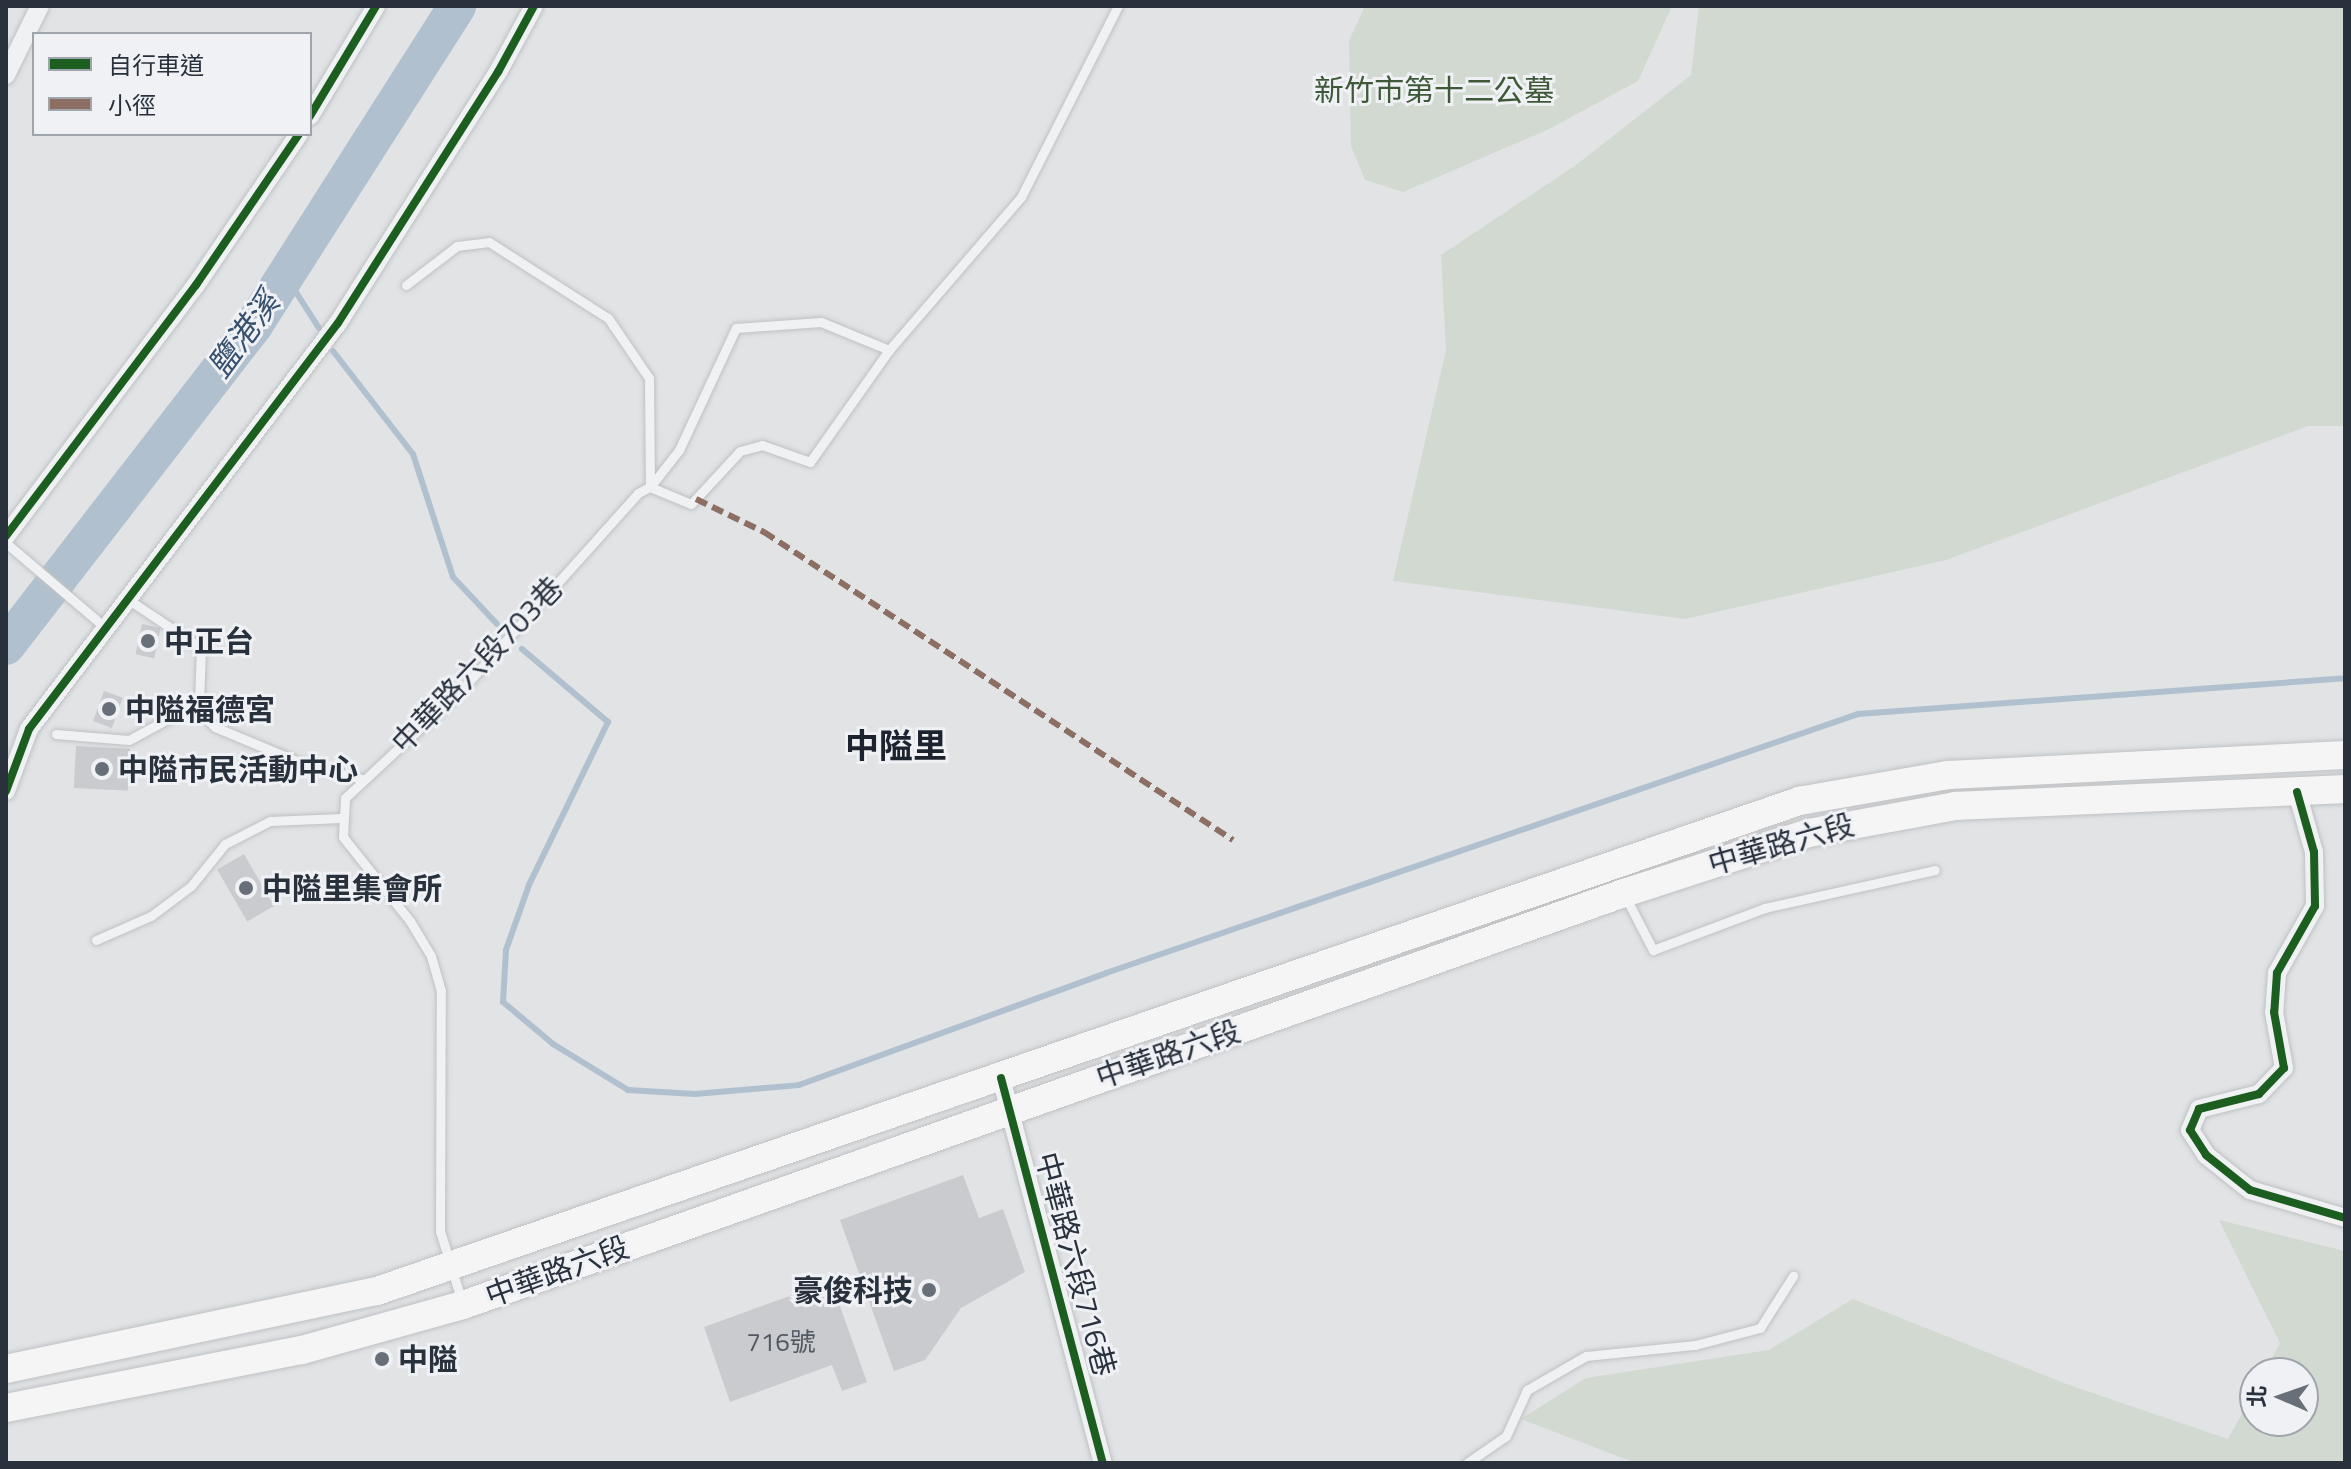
<!DOCTYPE html>
<html>
<head>
<meta charset="utf-8">
<style>
	body { margin:0 }
	#map { position:relative; width:2351px; height:1469px; overflow:hidden; background:#e1e3e5; font-family:"Titillium Web","Noto Sans TC",sans-serif }
	div>[style] { position:absolute }
	[style*='--x'] { left:calc(var(--x)*1px); top:calc(var(--y)*1px); width:calc(var(--w)*1px); rotate:calc(var(--a)*1deg) }
	.green>* { inset:0; background:#d2d9d1 }
	.stream>* { height:6px; margin:-3px; padding:0 3px; transform-origin:3px; border-radius:3px; background:#b1c0cf }
	.river>* { height:38px; margin:-19px; padding:0 19px; transform-origin:19px; border-radius:19px; background:#b1c0cf }
	.building>* { inset:0; background:#c9cbce; transform-origin:0 0 }
	.roads { filter:drop-shadow(0 0 2px #bfc1c3) drop-shadow(0 0 2px #bfc1c3) }
	.service>* { height:9px; margin:-4.5px; padding:0 4.5px; transform-origin:4.5px; border-radius:4.5px; background:#f0f1f3 }
	.minor>* { height:18px; margin:-9px; padding:0 9px; transform-origin:9px; border-radius:9px; background:#f0f1f3 }
	.primary>* { height:28px; margin:-14px; padding:0 14px; transform-origin:14px; border-radius:14px; background:#f5f5f6 }
	.quiet>* { height:6px; margin-top:-3px; transform-origin:0; background:repeating-linear-gradient(90deg,#8d6e63 0 12px,transparent 0 18px) }
	.cycleway>* { height:8px; margin:-4px; padding:0 4px; transform-origin:4px; border-radius:4px; background:#1b5e20 }
	.dots>* { width:22px; height:22px; translate:-50% -50%; box-sizing:border-box; border:4px solid #eff1f5; border-radius:50% }
	span { translate:-50% -50%; white-space:nowrap; text-align:center; line-height:1.15; -webkit-text-stroke:6px #eff1f5; paint-order:stroke }
	.number-label { font-size:26px; color:#525862 }
	.number-label span { -webkit-text-stroke-width:0 }
	.park-label { font-size:30px; color:#3e5838 }
	.poi-label { font-size:30px; color:#29313d; font-weight:700 }
	.left { translate:0 -50%; text-align:left }
	.right { translate:-100% -50%; text-align:right }
	.street-label { font-size:30px; color:#29313d }
	.water-label { font-size:32px; color:#36506e; font-style:italic }
	.quarter-label { font-size:34px; color:#1c222e; font-weight:700 }
	.frame { position:absolute; inset:0; border:8px solid #29313d; pointer-events:none }
	.legend { position:absolute; left:32px; top:32px; width:280px; height:104px; box-sizing:border-box; background:#eff1f5; border:2px solid #a0a4ab; margin:0; padding:10px 14px; list-style:none; font-size:24px; color:#29313d }
	.legend li { display:flex; align-items:center; gap:16px; height:40px }
	.legend b { width:40px; border:2px solid #a0a4ab }
	.north { position:absolute; left:2239px; top:1357px; width:80px; height:80px; box-sizing:border-box; background:#eff1f5; border:2px solid #a0a4ab; border-radius:50%; rotate:272deg; font-size:22px; font-weight:700; line-height:32px; text-align:center; color:#29313d }
	.north::after { content:''; display:block; margin:auto; width:28px; height:36px; background:#696f78; clip-path:polygon(50% 0,100% 100%,50% 72%,0 100%) }
</style>
</head>
<body>
<div id="map">
	<div class="green">
		<div style="clip-path:polygon(1365px 6px,1672px 6px,1638px 81px,1547px 130px,1403px 192px,1365px 180px,1351px 146px,1349px 41px)"></div>
		<div style="clip-path:polygon(1699px 6px,2345px 6px,2345px 426px,2308px 426px,1946px 560px,1685px 619px,1393px 581px,1446px 350px,1441px 255px,1576px 165px,1691px 75px)"></div>
		<div style="clip-path:polygon(2219px 1220px,2345px 1251px,2345px 1463px,1636px 1463px,1521px 1419px,1586px 1378px,1769px 1350px,1853px 1299px,2069px 1385px,2228px 1439px,2255px 1390px,2255px 1421px,2303px 1421px,2303px 1373px,2264px 1373px,2280px 1343px)"></div>
	</div>
	<div class="stream">
		<div style="--x:285;--y:275;--w:63;--a:57.3"></div>
		<div style="--x:333;--y:351;--w:130;--a:52.2"></div>
		<div style="--x:413;--y:454;--w:129;--a:72"></div>
		<div style="--x:453;--y:577;--w:64;--a:46.9"></div>
		<div style="--x:522;--y:649;--w:113;--a:40.3"></div>
		<div style="--x:608;--y:722;--w:181;--a:115.9"></div>
		<div style="--x:529;--y:885;--w:69;--a:109.5"></div>
		<div style="--x:506;--y:950;--w:52;--a:93.3"></div>
		<div style="--x:503;--y:1002;--w:65;--a:40"></div>
		<div style="--x:553;--y:1044;--w:88;--a:31.5"></div>
		<div style="--x:628;--y:1090;--w:67;--a:3.4"></div>
		<div style="--x:695;--y:1094;--w:104;--a:-4.9"></div>
		<div style="--x:799;--y:1085;--w:327;--a:-20"></div>
		<div style="--x:1106;--y:973;--w:795;--a:-19"></div>
		<div style="--x:1858;--y:714;--w:488;--a:-4.2"></div>
	</div>
	<div class="river">
		<div style="--x:6;--y:646;--w:406;--a:-52.3"></div>
		<div style="--x:254;--y:325;--w:378;--a:-57.5"></div>
	</div>
	<div class="building">
		<div style="left:142px;top:624px;width:19px;height:31px;rotate:12deg"></div>
		<div style="left:104px;top:691px;width:20px;height:32px;rotate:20deg"></div>
		<div style="left:76px;top:746px;width:54px;height:42px;rotate:3deg"></div>
		<div style="left:244px;top:854px;width:60px;height:31px;rotate:60deg"></div>
		<div style="clip-path:polygon(963px 1175px,979px 1218px,1003px 1209px,1025px 1272px,961px 1308px,925px 1360px,894px 1371px,840px 1220px)"></div>
		<div style="clip-path:polygon(831px 1281px,867px 1382px,842px 1391px,832px 1365px,730px 1402px,704px 1327px)"></div>
	</div>
	<div class="roads">
		<div class="service">
			<div style="--x:406;--y:285;--w:64;--a:-37.4"></div>
			<div style="--x:457;--y:246;--w:32;--a:-7"></div>
			<div style="--x:489;--y:242;--w:141;--a:32.6"></div>
			<div style="--x:608;--y:318;--w:73;--a:55.7"></div>
			<div style="--x:649;--y:378;--w:109;--a:89.5"></div>
			<div style="--x:650;--y:487;--w:47;--a:-51.9"></div>
			<div style="--x:679;--y:450;--w:135;--a:-65"></div>
			<div style="--x:736;--y:328;--w:85;--a:-4"></div>
			<div style="--x:821;--y:322;--w:74;--a:22.4"></div>
			<div style="--x:6;--y:543;--w:133;--a:40.4"></div>
			<div style="--x:129;--y:600;--w:87;--a:33.7"></div>
			<div style="--x:201;--y:648;--w:54;--a:92.1"></div>
			<div style="--x:199;--y:702;--w:11;--a:80"></div>
			<div style="--x:201;--y:713;--w:20;--a:45"></div>
			<div style="--x:215;--y:727;--w:93;--a:22.7"></div>
			<div style="--x:301;--y:763;--w:62;--a:14.9"></div>
			<div style="--x:56;--y:734;--w:73;--a:4.7"></div>
			<div style="--x:129;--y:740;--w:80;--a:-28.5"></div>
			<div style="--x:1625;--y:896;--w:61;--a:62.6"></div>
			<div style="--x:1653;--y:950;--w:120;--a:-20.6"></div>
			<div style="--x:1765;--y:908;--w:174;--a:-12.6"></div>
			<div style="--x:96;--y:940;--w:60;--a:-23.6"></div>
			<div style="--x:151;--y:916;--w:50;--a:-36.9"></div>
			<div style="--x:191;--y:886;--w:54;--a:-51"></div>
			<div style="--x:225;--y:844;--w:51;--a:-27.1"></div>
			<div style="--x:270;--y:821;--w:71;--a:-2.4"></div>
			<div style="--x:462;--y:1302;--w:74;--a:-107.2"></div>
			<div style="--x:440;--y:1231;--w:240;--a:-89.8"></div>
			<div style="--x:441;--y:991;--w:36;--a:-106"></div>
			<div style="--x:431;--y:956;--w:41;--a:-121"></div>
			<div style="--x:410;--y:921;--w:107;--a:-128.6"></div>
			<div style="--x:343;--y:837;--w:39;--a:-87"></div>
			<div style="--x:345;--y:798;--w:164;--a:-43"></div>
			<div style="--x:465;--y:686;--w:259;--a:-48.1"></div>
			<div style="--x:638;--y:493;--w:13;--a:-27"></div>
			<div style="--x:650;--y:487;--w:44;--a:22.5"></div>
			<div style="--x:691;--y:504;--w:72;--a:-47.2"></div>
			<div style="--x:740;--y:451;--w:23;--a:-15"></div>
			<div style="--x:762;--y:445;--w:51;--a:19.5"></div>
			<div style="--x:810;--y:462;--w:137;--a:-54.8"></div>
			<div style="--x:889;--y:350;--w:202;--a:-49.2"></div>
			<div style="--x:1021;--y:197;--w:214;--a:-63.1"></div>
			<div style="--x:1467;--y:1463;--w:47;--a:-34.7"></div>
			<div style="--x:1506;--y:1436;--w:51;--a:-65.5"></div>
			<div style="--x:1527;--y:1390;--w:68;--a:-30"></div>
			<div style="--x:1586;--y:1356;--w:110;--a:-5.8"></div>
			<div style="--x:1695;--y:1345;--w:67;--a:-14.7"></div>
			<div style="--x:1760;--y:1328;--w:62;--a:-57.6"></div>
		</div>
		<div class="minor">
			<div style="--x:6;--y:75;--w:77;--a:-63.8"></div>
			<div style="--x:310;--y:116;--w:128;--a:-59"></div>
			<div style="--x:6;--y:536;--w:315;--a:-52.9"></div>
			<div style="--x:196;--y:285;--w:183;--a:-55.7"></div>
			<div style="--x:6;--y:791;--w:66;--a:-69.6"></div>
			<div style="--x:29;--y:729;--w:510;--a:-52.73"></div>
			<div style="--x:338;--y:323;--w:298;--a:-57.5"></div>
			<div style="--x:498;--y:72;--w:75;--a:-61.4"></div>
			<div style="--x:2297;--y:792;--w:62;--a:74.2"></div>
			<div style="--x:2314;--y:852;--w:54;--a:88.9"></div>
			<div style="--x:2315;--y:906;--w:77;--a:119.6"></div>
			<div style="--x:2277;--y:973;--w:39;--a:94"></div>
			<div style="--x:2274;--y:1012;--w:57;--a:79.9"></div>
			<div style="--x:2284;--y:1068;--w:36;--a:134"></div>
			<div style="--x:2259;--y:1094;--w:62;--a:166"></div>
			<div style="--x:2199;--y:1109;--w:23;--a:113"></div>
			<div style="--x:2190;--y:1130;--w:30;--a:57"></div>
			<div style="--x:2206;--y:1155;--w:56;--a:38.5"></div>
			<div style="--x:2250;--y:1190;--w:99;--a:16.4"></div>
			<div style="--x:1001;--y:1078;--w:398;--a:75.2"></div>
		</div>
		<div class="primary">
			<div style="--x:6;--y:1369;--w:379;--a:-11.9"></div>
			<div style="--x:377;--y:1291;--w:1504;--a:-19.01"></div>
			<div style="--x:1799;--y:801;--w:151;--a:-9.9"></div>
			<div style="--x:1948;--y:775;--w:398;--a:-2.9"></div>
			<div style="--x:6;--y:1408;--w:302;--a:-11.1"></div>
			<div style="--x:302;--y:1350;--w:167;--a:-15.6"></div>
			<div style="--x:463;--y:1305;--w:1232;--a:-19.54"></div>
			<div style="--x:1624;--y:893;--w:194;--a:-18"></div>
			<div style="--x:1809;--y:833;--w:149;--a:-10.4"></div>
			<div style="--x:1956;--y:806;--w:389;--a:-2.5"></div>
		</div>
	</div>
	<div class="quiet">
		<div style="--x:696;--y:499;--w:76;--a:25.9"></div>
		<div style="--x:764;--y:532;--w:561;--a:33.29"></div>
	</div>
	<div class="cycleway">
		<div style="--x:310;--y:116;--w:128;--a:-59"></div>
		<div style="--x:6;--y:536;--w:315;--a:-52.9"></div>
		<div style="--x:196;--y:285;--w:183;--a:-55.7"></div>
		<div style="--x:6;--y:791;--w:66;--a:-69.6"></div>
		<div style="--x:29;--y:729;--w:510;--a:-52.73"></div>
		<div style="--x:338;--y:323;--w:298;--a:-57.5"></div>
		<div style="--x:498;--y:72;--w:75;--a:-61.4"></div>
		<div style="--x:2297;--y:792;--w:62;--a:74.2"></div>
		<div style="--x:2314;--y:852;--w:54;--a:88.9"></div>
		<div style="--x:2315;--y:906;--w:77;--a:119.6"></div>
		<div style="--x:2277;--y:973;--w:39;--a:94"></div>
		<div style="--x:2274;--y:1012;--w:57;--a:79.9"></div>
		<div style="--x:2284;--y:1068;--w:36;--a:134"></div>
		<div style="--x:2259;--y:1094;--w:62;--a:166"></div>
		<div style="--x:2199;--y:1109;--w:23;--a:113"></div>
		<div style="--x:2190;--y:1130;--w:30;--a:57"></div>
		<div style="--x:2206;--y:1155;--w:56;--a:38.5"></div>
		<div style="--x:2250;--y:1190;--w:99;--a:16.4"></div>
		<div style="--x:1001;--y:1078;--w:398;--a:75.2"></div>
	</div>
	<div class="dots">
		<div style="left:148px;top:641px;background:#696f78"></div>
		<div style="left:109px;top:709px;background:#696f78"></div>
		<div style="left:102px;top:769px;background:#696f78"></div>
		<div style="left:246px;top:888px;background:#696f78"></div>
		<div style="left:929px;top:1290px;background:#696f78"></div>
		<div style="left:382px;top:1359px;background:#696f78"></div>
	</div>
	<div class="number-label">
		<span style="left:781px;top:1342px">716號</span>
	</div>
	<div class="park-label">
		<span style="left:1434px;top:90px">新竹市第十二公墓</span>
	</div>
	<div class="poi-label">
		<span class="left" style="left:164px;top:641px">中正台</span>
		<span class="left" style="left:125px;top:709px">中隘福德宮</span>
		<span class="left" style="left:118px;top:769px">中隘市民活動中心</span>
		<span class="left" style="left:262px;top:888px">中隘里集會所</span>
		<span class="right" style="left:913px;top:1290px">豪俊科技</span>
		<span class="left" style="left:398px;top:1359px">中隘</span>
	</div>
	<div class="street-label">
		<span style="left:477px;top:665px;rotate:-46deg">中華路六段703巷</span>
		<span style="left:1781px;top:844px;rotate:-16deg">中華路六段</span>
		<span style="left:1168px;top:1054px;rotate:-19deg">中華路六段</span>
		<span style="left:1076px;top:1264px;rotate:75deg">中華路六段716巷</span>
		<span style="left:557px;top:1271px;rotate:-20deg">中華路六段</span>
	</div>
	<div class="water-label">
		<span style="left:243px;top:334px;rotate:-54deg">鹽港溪</span>
	</div>
	<div class="quarter-label">
		<span style="left:896px;top:746px">中隘里</span>
	</div>
	<div class="frame"></div>
	<ul class="legend">
	<li><b style="height:10px;background:#1b5e20"></b>自行車道</li>
	<li><b style="height:10px;background:#8d6e63"></b>小徑</li>
	</ul>
	<div class="north">北</div>
</div>
</body>
</html>
